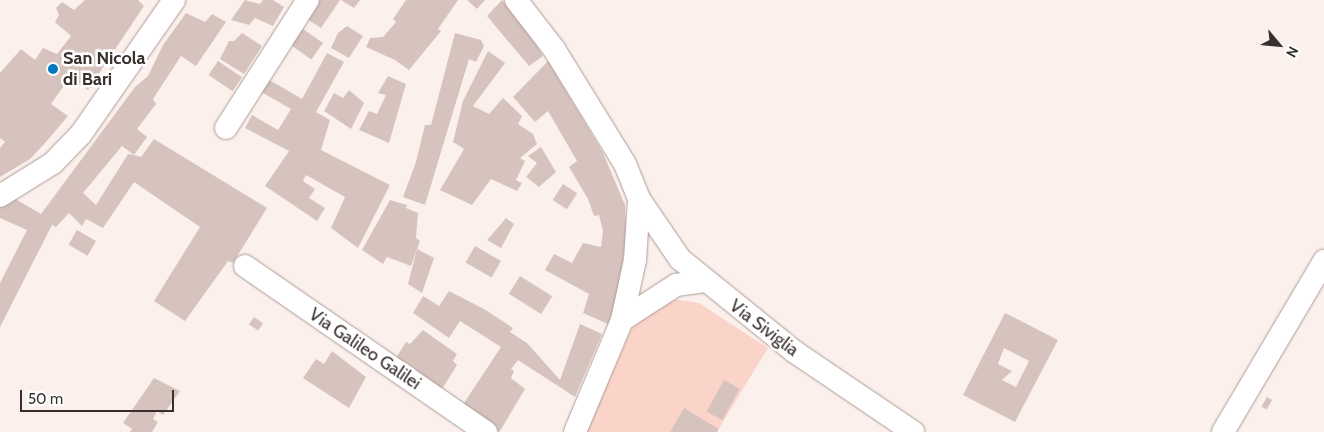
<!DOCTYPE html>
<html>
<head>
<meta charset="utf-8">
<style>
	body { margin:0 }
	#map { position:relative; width:1324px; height:432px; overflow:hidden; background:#fcf0ed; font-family:Cabin,sans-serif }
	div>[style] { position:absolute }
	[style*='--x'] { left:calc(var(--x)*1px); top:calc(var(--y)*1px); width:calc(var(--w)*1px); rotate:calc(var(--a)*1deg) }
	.green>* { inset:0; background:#fbd4c9 }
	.building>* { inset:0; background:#d6c3be; transform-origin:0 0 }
	.roads { filter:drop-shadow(0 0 1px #ad9b96) drop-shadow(0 0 1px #ad9b96) }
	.minor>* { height:22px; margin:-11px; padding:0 11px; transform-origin:11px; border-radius:11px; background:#fff }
	.dots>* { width:14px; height:14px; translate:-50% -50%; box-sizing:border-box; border:2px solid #fff; border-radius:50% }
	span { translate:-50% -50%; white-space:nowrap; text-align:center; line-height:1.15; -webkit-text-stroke:5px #fff; paint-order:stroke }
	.poi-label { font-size:18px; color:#38302e; font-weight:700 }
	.left { translate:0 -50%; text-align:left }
	.street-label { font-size:18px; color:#38302e }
	.north { position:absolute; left:1254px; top:20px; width:50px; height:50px; -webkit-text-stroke:4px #fff; paint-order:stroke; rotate:118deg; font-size:14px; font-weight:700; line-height:20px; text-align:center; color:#38302e }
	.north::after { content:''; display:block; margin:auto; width:18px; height:22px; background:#38302e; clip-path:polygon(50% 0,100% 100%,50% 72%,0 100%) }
	.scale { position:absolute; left:20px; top:390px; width:154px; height:22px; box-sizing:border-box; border:2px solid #38302e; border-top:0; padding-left:6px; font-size:15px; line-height:18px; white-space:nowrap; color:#38302e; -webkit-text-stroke:4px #fff; paint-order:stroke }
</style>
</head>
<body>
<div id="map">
	<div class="green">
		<div style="clip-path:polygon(679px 300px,699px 303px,768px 348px,717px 432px,586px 432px,632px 328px,668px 301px)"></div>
	</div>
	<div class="building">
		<div style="clip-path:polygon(85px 0,138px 0,144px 6px,88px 90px,70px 77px,51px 104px,68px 116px,46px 142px,30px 159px,0 177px,0 148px,5px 142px,0 138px,0 73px,21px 49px,35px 60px,43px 48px,57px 54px,71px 36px,55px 22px,59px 15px,56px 8px,62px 2px,74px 10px)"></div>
		<div style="clip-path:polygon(245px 0,260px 4px,263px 0,273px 0,284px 7px,273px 26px,255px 18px,249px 25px,231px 20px)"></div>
		<div style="clip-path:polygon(315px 0,340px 0,321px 28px,304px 17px)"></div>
		<div style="clip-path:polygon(341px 0,360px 0,354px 8px)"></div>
		<div style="clip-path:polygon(406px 0,458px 0,438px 29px,441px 31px,409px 70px,395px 60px,366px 47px,370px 38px,383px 37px,396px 22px,393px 19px)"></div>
		<div style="clip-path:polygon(467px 0,485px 0,477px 9px)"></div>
		<div style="clip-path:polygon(502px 0,525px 26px,543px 56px,529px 66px,487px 16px)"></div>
		<div style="clip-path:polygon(evenodd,186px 13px,205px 22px,212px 14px,226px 22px,196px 66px,181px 56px,153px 99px,156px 104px,137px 129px,147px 137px,134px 155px,141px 157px,154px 139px,267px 208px,233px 263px,228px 261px,185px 321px,154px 301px,200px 227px,134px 182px,103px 228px,86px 219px,82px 226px,69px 213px,56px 227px,52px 225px,0 327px,0 283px,27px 230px,0 218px,0 205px,12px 197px,41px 214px,135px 87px,148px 76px,163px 45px,186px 13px,122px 146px,134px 155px,128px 154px,96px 205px,83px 193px,122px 146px)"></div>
		<div style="clip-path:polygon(347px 26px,363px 36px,349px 58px,331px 48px,338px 33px)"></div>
		<div style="left:300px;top:27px;width:28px;height:20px;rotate:35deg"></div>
		<div style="clip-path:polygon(242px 33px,262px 46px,244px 74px,220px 59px,229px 41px,234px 41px)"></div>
		<div style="clip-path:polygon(455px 33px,481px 40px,484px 46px,476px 62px,469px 59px,425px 205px,403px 197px,416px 162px,425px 125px,431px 125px)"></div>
		<div style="clip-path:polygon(488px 51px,505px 63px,473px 106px,489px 114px,503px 98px,522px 116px,518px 124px,533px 134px,537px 144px,520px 158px,525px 161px,516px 180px,522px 183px,517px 191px,491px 179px,472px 205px,440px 190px,464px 149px,453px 142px,463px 101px)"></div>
		<div style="clip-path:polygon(327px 53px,344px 62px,316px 112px,330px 120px,321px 150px,390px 185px,358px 248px,331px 228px,345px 197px,306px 175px,303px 181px,315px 189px,309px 198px,325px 208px,317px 221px,265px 186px,289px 151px,245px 128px,252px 115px,278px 130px,291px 109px,258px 90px,266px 78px,302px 99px)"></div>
		<div style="left:218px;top:61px;width:29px;height:17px;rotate:34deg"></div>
		<div style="clip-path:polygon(548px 61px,603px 153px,625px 205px,626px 235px,620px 289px,608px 324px,583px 313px,589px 294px,545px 270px,554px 254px,572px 263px,583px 243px,601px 247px,603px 231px,599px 215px,594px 216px,588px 199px,569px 167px,577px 161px,548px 111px,535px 122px,513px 97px)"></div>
		<div style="clip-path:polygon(388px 76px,406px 84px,389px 143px,359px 130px,369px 111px,377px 114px,386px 95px,378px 93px)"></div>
		<div style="clip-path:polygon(349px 90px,364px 103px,351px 129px,324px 111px,334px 93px,343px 98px)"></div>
		<div style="clip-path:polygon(541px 147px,556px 172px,539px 187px,526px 177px,537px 163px,528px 156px)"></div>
		<div style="left:563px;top:184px;width:17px;height:19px;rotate:33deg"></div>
		<div style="clip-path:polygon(390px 200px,407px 205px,406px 208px,418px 213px,416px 238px,420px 241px,411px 266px,387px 257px,383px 264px,362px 250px)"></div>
		<div style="clip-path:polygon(506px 218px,514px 224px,501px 248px,487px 240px)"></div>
		<div style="left:77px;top:230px;width:22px;height:17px;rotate:30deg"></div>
		<div style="left:475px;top:246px;width:30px;height:19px;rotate:30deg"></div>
		<div style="clip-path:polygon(417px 249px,434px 258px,422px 293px,408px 284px)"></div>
		<div style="left:520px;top:276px;width:38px;height:21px;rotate:32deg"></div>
		<div style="clip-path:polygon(449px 291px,484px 309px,513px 328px,510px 332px,527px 343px,560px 380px,580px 324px,602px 334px,575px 397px,518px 360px,511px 369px,514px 371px,511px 378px,525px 389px,500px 431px,495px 432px,462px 406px,501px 347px,460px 321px,449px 338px,413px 313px,423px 296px,439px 306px)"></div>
		<div style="clip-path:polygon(evenodd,1005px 313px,1058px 340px,1015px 422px,963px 395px,1005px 313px,1004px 348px,1029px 361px,1016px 387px,1002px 380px,1012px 371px,998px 364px,1004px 348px)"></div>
		<div style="left:254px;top:317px;width:11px;height:9px;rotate:34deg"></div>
		<div style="clip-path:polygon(423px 330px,457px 354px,453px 361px,457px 365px,442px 389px,396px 358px,406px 342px,410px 344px)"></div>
		<div style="clip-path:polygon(332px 351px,366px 377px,349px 408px,303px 378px,316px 359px,324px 364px)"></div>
		<div style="clip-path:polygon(154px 378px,180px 391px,163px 415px,157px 411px,153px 419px,158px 422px,152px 432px,130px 432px,132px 429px,123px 423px)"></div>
		<div style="left:724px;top:380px;width:18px;height:36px;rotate:29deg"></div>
		<div style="left:1267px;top:397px;width:6px;height:11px;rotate:31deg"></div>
		<div style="clip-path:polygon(684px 408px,719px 429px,717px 432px,670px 432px)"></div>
	</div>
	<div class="roads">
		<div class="minor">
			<div style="--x:516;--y:0;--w:62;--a:52.2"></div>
			<div style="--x:554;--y:49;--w:135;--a:58.3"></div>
			<div style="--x:625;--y:164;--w:38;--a:68"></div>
			<div style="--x:639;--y:199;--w:73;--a:55.7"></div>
			<div style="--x:680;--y:259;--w:148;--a:39"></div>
			<div style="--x:795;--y:352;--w:143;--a:34.1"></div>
			<div style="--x:226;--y:128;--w:152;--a:-57.4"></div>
			<div style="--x:0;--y:196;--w:62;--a:-31.9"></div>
			<div style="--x:53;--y:163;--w:40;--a:-46"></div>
			<div style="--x:81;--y:134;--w:163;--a:-55.2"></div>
			<div style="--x:245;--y:266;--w:293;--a:34.6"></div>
			<div style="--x:622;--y:320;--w:64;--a:-32.9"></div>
			<div style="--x:676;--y:285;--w:27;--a:-8"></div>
			<div style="--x:575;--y:432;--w:121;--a:-67.2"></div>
			<div style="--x:622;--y:320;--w:61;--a:-77.8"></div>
			<div style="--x:635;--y:260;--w:61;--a:-86.2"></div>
			<div style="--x:1223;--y:432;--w:199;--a:-59.4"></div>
		</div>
	</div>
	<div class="dots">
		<div style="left:53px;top:69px;background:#0077c1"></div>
	</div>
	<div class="poi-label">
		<span class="left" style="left:63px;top:69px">San Nicola<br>di Bari</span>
	</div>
	<div class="street-label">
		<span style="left:764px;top:328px;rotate:37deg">Via Siviglia</span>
		<span style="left:365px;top:349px;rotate:34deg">Via Galileo Galilei</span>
	</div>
	<div class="north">N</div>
	<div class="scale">50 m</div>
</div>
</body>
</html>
